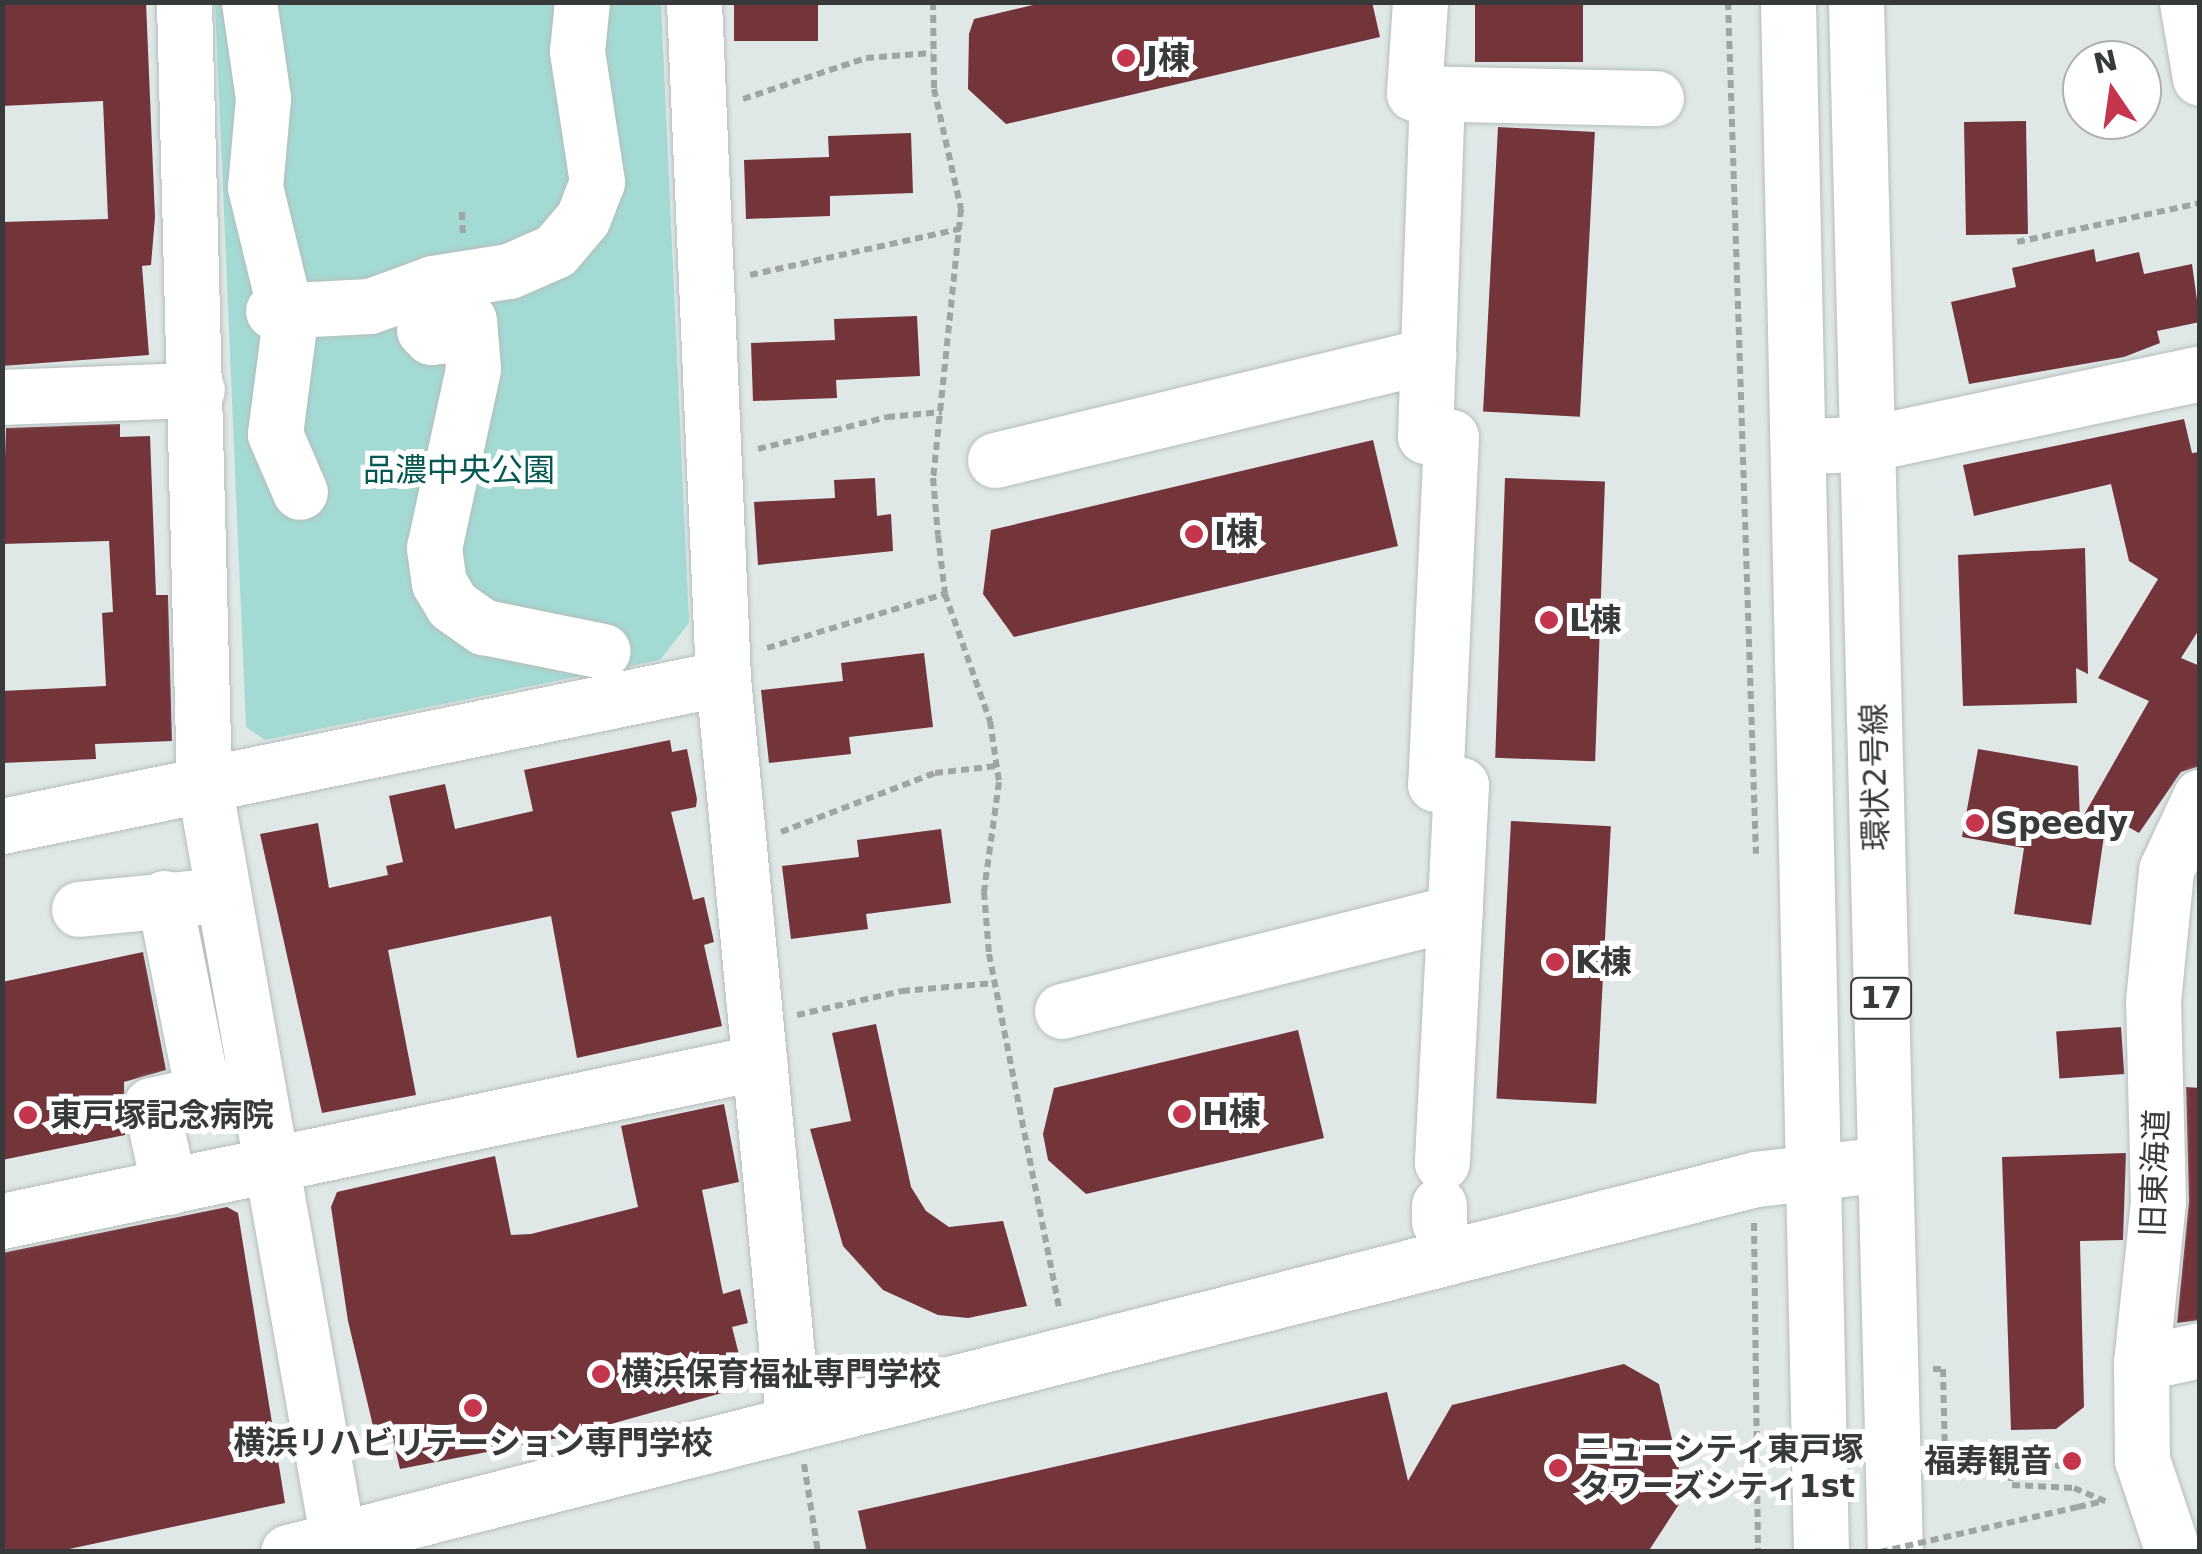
<!DOCTYPE html>
<html>
<head>
<meta charset="utf-8">
<style>
	body { margin:0 }
	#map { position:relative; width:2202px; height:1554px; overflow:hidden; background:#dfe8e7; font-family:"DejaVu Sans","Noto Sans JP",sans-serif }
	div>[style] { position:absolute }
	[style*='--x'] { left:calc(var(--x)*1px); top:calc(var(--y)*1px); width:calc(var(--w)*1px); rotate:calc(var(--a)*1deg) }
	.green>* { inset:0; background:#a4dad4 }
	.building>* { inset:0; background:#73343a; transform-origin:0 0 }
	.path>* { height:6px; margin-top:-3px; transform-origin:0; background:repeating-linear-gradient(90deg,#9ea5a4 0 8px,transparent 0 13px) }
	.roads { filter:drop-shadow(0 0 2px #b4bdbb) drop-shadow(0 0 2px #b4bdbb) }
	.minor>* { height:55px; margin:-27.5px; padding:0 27.5px; transform-origin:27.5px; border-radius:27.5px; background:#fff }
	.major>* { height:55px; margin:-27.5px; padding:0 27.5px; transform-origin:27.5px; border-radius:27.5px; background:#fff }
	.path-bridge>* { height:6px; margin-top:-3px; transform-origin:0; background:repeating-linear-gradient(90deg,#9ea5a4 0 8px,transparent 0 13px) }
	.dots>* { width:28px; height:28px; translate:-50% -50%; box-sizing:border-box; border:5px solid #fff; border-radius:50% }
	span { translate:-50% -50%; white-space:nowrap; text-align:center; line-height:1.15; -webkit-text-stroke:10px #fff; paint-order:stroke }
	.shield-label span { padding:2px 8px; background:#fff; border:2px solid; border-radius:8px; -webkit-text-stroke-width:0 }
	.shield-label { font-size:30px; color:#373a3a; font-weight:700 }
	.poi-label { font-size:32px; color:#373a3a; font-weight:700 }
	.left { translate:0 -50%; text-align:left }
	.right { translate:-100% -50%; text-align:right }
	.park-label { font-size:32px; color:#035853 }
	.street-label { font-size:32px; color:#373a3a }
	.frame { position:absolute; inset:0; border:5px solid #373a3a; pointer-events:none }
	.north { position:absolute; left:2062px; top:40px; width:100px; height:100px; box-sizing:border-box; background:#fff; border:2px solid #afb0b0; border-radius:50%; rotate:347deg; font-size:28px; font-weight:700; line-height:40px; text-align:center; color:#373a3a }
	.north::after { content:''; display:block; margin:auto; width:35px; height:45px; background:#c5354e; clip-path:polygon(50% 0,100% 100%,50% 72%,0 100%) }
</style>
</head>
<body>
<div id="map">
	<div class="green">
		<div style="clip-path:polygon(215px 3px,661px 3px,689px 623px,660px 660px,265px 740px,246px 727px)"></div>
	</div>
	<div class="building">
		<div style="clip-path:polygon(2px 2px,146px 2px,155px 217px,151px 265px,142px 266px,149px 355px,2px 366px,2px 222px,108px 219px,103px 101px,2px 106px)"></div>
		<div style="left:734px;top:2px;width:84px;height:39px"></div>
		<div style="clip-path:polygon(1046px 2px,1372px 2px,1380px 37px,1006px 124px,968px 89px,969px 34px,974px 19px)"></div>
		<div style="left:1475px;top:2px;width:108px;height:60px"></div>
		<div style="left:2026px;top:121px;width:113px;height:62px;rotate:89deg"></div>
		<div style="left:1498px;top:127px;width:97px;height:285px;rotate:3deg"></div>
		<div style="clip-path:polygon(911px 133px,913px 193px,830px 196px,830px 216px,746px 219px,744px 160px,829px 157px,828px 136px)"></div>
		<div style="clip-path:polygon(2094px 249px,2096px 262px,2139px 252px,2144px 274px,2192px 264px,2200px 322px,2157px 331px,2160px 343px,2124px 357px,1969px 384px,1951px 302px,2016px 287px,2012px 268px)"></div>
		<div style="clip-path:polygon(917px 316px,920px 376px,836px 380px,837px 398px,753px 401px,751px 343px,835px 340px,834px 319px)"></div>
		<div style="clip-path:polygon(2184px 419px,2192px 453px,2200px 452px,2200px 628px,2181px 658px,2200px 666px,2200px 766px,2181px 772px,2139px 833px,2107px 815px,2091px 925px,2014px 914px,2024px 848px,1962px 837px,1978px 749px,2078px 766px,2080px 822px,2149px 701px,2098px 678px,2158px 579px,2129px 561px,2111px 484px,1974px 516px,1963px 465px)"></div>
		<div style="clip-path:polygon(120px 424px,120px 437px,150px 436px,156px 595px,168px 595px,172px 741px,95px 744px,96px 759px,2px 763px,2px 691px,106px 686px,102px 613px,113px 612px,109px 541px,2px 544px,6px 428px)"></div>
		<div style="clip-path:polygon(1373px 440px,1398px 546px,1014px 637px,983px 594px,991px 530px)"></div>
		<div style="clip-path:polygon(875px 478px,877px 516px,891px 514px,893px 551px,758px 565px,754px 502px,835px 498px,834px 480px)"></div>
		<div style="left:1505px;top:478px;width:100px;height:280px;rotate:2deg"></div>
		<div style="clip-path:polygon(2085px 548px,2088px 674px,2076px 668px,2077px 703px,1963px 706px,1958px 555px)"></div>
		<div style="clip-path:polygon(924px 653px,933px 727px,849px 737px,851px 754px,769px 763px,761px 690px,843px 681px,841px 663px)"></div>
		<div style="clip-path:polygon(670px 740px,672px 752px,687px 749px,697px 799px,696px 807px,671px 812px,693px 900px,704px 897px,714px 942px,704px 945px,722px 1026px,577px 1058px,551px 916px,388px 950px,416px 1095px,322px 1113px,260px 834px,318px 823px,329px 888px,388px 875px,386px 866px,403px 862px,389px 796px,445px 784px,455px 829px,533px 811px,524px 770px)"></div>
		<div style="left:1511px;top:821px;width:100px;height:278px;rotate:3deg"></div>
		<div style="clip-path:polygon(941px 829px,951px 903px,866px 914px,868px 929px,791px 939px,782px 866px,859px 857px,857px 840px)"></div>
		<div style="clip-path:polygon(143px 952px,166px 1070px,124px 1082px,125px 1135px,2px 1160px,2px 982px)"></div>
		<div style="clip-path:polygon(876px 1024px,911px 1187px,926px 1211px,949px 1227px,1003px 1221px,1027px 1306px,968px 1318px,938px 1315px,883px 1290px,843px 1246px,810px 1129px,851px 1121px,832px 1033px)"></div>
		<div style="left:2121px;top:1027px;width:47px;height:65px;rotate:86deg"></div>
		<div style="clip-path:polygon(1298px 1030px,1324px 1138px,1086px 1194px,1048px 1160px,1043px 1134px,1054px 1088px)"></div>
		<div style="clip-path:polygon(2186px 1087px,2200px 1088px,2200px 1320px,2177px 1323px,2189px 1201px)"></div>
		<div style="clip-path:polygon(724px 1104px,739px 1182px,702px 1190px,723px 1294px,740px 1289px,748px 1323px,732px 1327px,747px 1386px,568px 1436px,400px 1469px,389px 1422px,373px 1426px,348px 1321px,331px 1207px,337px 1192px,495px 1156px,511px 1235px,531px 1234px,638px 1207px,621px 1126px)"></div>
		<div style="clip-path:polygon(2126px 1153px,2123px 1240px,2080px 1241px,2084px 1407px,2056px 1429px,2011px 1430px,2002px 1157px)"></div>
		<div style="clip-path:polygon(227px 1207px,238px 1213px,285px 1503px,55px 1552px,2px 1552px,2px 1253px)"></div>
		<div style="clip-path:polygon(1624px 1364px,1659px 1384px,1685px 1495px,1648px 1552px,867px 1552px,858px 1511px,1387px 1392px,1408px 1481px,1452px 1405px)"></div>
	</div>
	<div class="path">
		<div style="--x:933;--y:2;--w:87;--a:89.3"></div>
		<div style="--x:934;--y:89;--w:123;--a:77.3"></div>
		<div style="--x:961;--y:209;--w:270;--a:95.9"></div>
		<div style="--x:933;--y:478;--w:57;--a:85"></div>
		<div style="--x:938;--y:535;--w:59;--a:83.2"></div>
		<div style="--x:945;--y:594;--w:135;--a:70.5"></div>
		<div style="--x:990;--y:721;--w:62;--a:81.6"></div>
		<div style="--x:999;--y:782;--w:111;--a:97.8"></div>
		<div style="--x:984;--y:892;--w:62;--a:85.4"></div>
		<div style="--x:989;--y:954;--w:364;--a:78.8"></div>
		<div style="--x:1728;--y:2;--w:852;--a:88.12"></div>
		<div style="--x:743;--y:99;--w:130;--a:-18.4"></div>
		<div style="--x:866;--y:58;--w:66;--a:-4.3"></div>
		<div style="--x:462;--y:212;--w:23;--a:88"></div>
		<div style="--x:2017;--y:242;--w:187;--a:-12"></div>
		<div style="--x:750;--y:275;--w:215;--a:-12.4"></div>
		<div style="--x:758;--y:449;--w:133;--a:-13.9"></div>
		<div style="--x:887;--y:417;--w:55;--a:-5.2"></div>
		<div style="--x:767;--y:648;--w:186;--a:-16.9"></div>
		<div style="--x:781;--y:832;--w:165;--a:-21"></div>
		<div style="--x:935;--y:773;--w:62;--a:-6.4"></div>
		<div style="--x:797;--y:1015;--w:108;--a:-12.9"></div>
		<div style="--x:902;--y:991;--w:93;--a:-4.9"></div>
		<div style="--x:1754;--y:1223;--w:329;--a:89.3"></div>
		<div style="--x:1933;--y:1369;--w:10;--a:0"></div>
		<div style="--x:1943;--y:1369;--w:89;--a:88.7"></div>
		<div style="--x:1945;--y:1458;--w:16;--a:0"></div>
		<div style="--x:2076;--y:1463;--w:67;--a:171.4"></div>
		<div style="--x:2010;--y:1473;--w:12;--a:81"></div>
		<div style="--x:2012;--y:1485;--w:62;--a:2.8"></div>
		<div style="--x:2074;--y:1488;--w:34;--a:23"></div>
		<div style="--x:804;--y:1464;--w:89;--a:81"></div>
		<div style="--x:2078;--y:1507;--w:27;--a:-13"></div>
	</div>
	<div class="roads">
		<div class="minor">
			<div style="--x:184;--y:2;--w:782;--a:88.53"></div>
			<div style="--x:204;--y:784;--w:780;--a:79.96"></div>
			<div style="--x:249;--y:2;--w:97;--a:81.7"></div>
			<div style="--x:263;--y:98;--w:89;--a:95.1"></div>
			<div style="--x:255;--y:187;--w:143;--a:76.3"></div>
			<div style="--x:289;--y:326;--w:109;--a:97.4"></div>
			<div style="--x:275;--y:434;--w:63;--a:66.7"></div>
			<div style="--x:694;--y:2;--w:677;--a:87.54"></div>
			<div style="--x:723;--y:678;--w:743;--a:84.6"></div>
			<div style="--x:1420;--y:2;--w:91;--a:93.8"></div>
			<div style="--x:1414;--y:93;--w:242;--a:1.2"></div>
			<div style="--x:2187;--y:2;--w:77;--a:80.3"></div>
			<div style="--x:1437;--y:93;--w:343;--a:92"></div>
			<div style="--x:1425;--y:436;--w:26;--a:2"></div>
			<div style="--x:1451;--y:437;--w:347;--a:92.6"></div>
			<div style="--x:1435;--y:784;--w:26;--a:2"></div>
			<div style="--x:1461;--y:785;--w:378;--a:92.9"></div>
			<div style="--x:273;--y:311;--w:97;--a:-3"></div>
			<div style="--x:370;--y:306;--w:67;--a:-20.1"></div>
			<div style="--x:433;--y:283;--w:77;--a:-9"></div>
			<div style="--x:509;--y:271;--w:50;--a:-23.5"></div>
			<div style="--x:555;--y:251;--w:43;--a:-49.7"></div>
			<div style="--x:583;--y:218;--w:39;--a:-69"></div>
			<div style="--x:597;--y:182;--w:133;--a:-98.7"></div>
			<div style="--x:577;--y:51;--w:49;--a:-84.2"></div>
			<div style="--x:469;--y:320;--w:49;--a:85.3"></div>
			<div style="--x:473;--y:369;--w:183;--a:102.3"></div>
			<div style="--x:434;--y:548;--w:35;--a:82"></div>
			<div style="--x:439;--y:583;--w:26;--a:59"></div>
			<div style="--x:452;--y:605;--w:39;--a:35"></div>
			<div style="--x:484;--y:627;--w:121;--a:11.4"></div>
			<div style="--x:424;--y:330;--w:10;--a:45"></div>
			<div style="--x:431;--y:337;--w:39;--a:-6"></div>
			<div style="--x:2;--y:397;--w:195;--a:-2.1"></div>
			<div style="--x:1798;--y:446;--w:69;--a:-1.7"></div>
			<div style="--x:1867;--y:444;--w:340;--a:-12"></div>
			<div style="--x:995;--y:460;--w:446;--a:-13.6"></div>
			<div style="--x:2;--y:826;--w:736;--a:-11.6"></div>
			<div style="--x:164;--y:898;--w:200;--a:78.7"></div>
			<div style="--x:79;--y:909;--w:121;--a:-5.7"></div>
			<div style="--x:1062;--y:1011;--w:405;--a:-14.1"></div>
			<div style="--x:169;--y:1187;--w:84;--a:-102.4"></div>
			<div style="--x:151;--y:1105;--w:88;--a:-12.5"></div>
			<div style="--x:2;--y:1221;--w:774;--a:-11.85"></div>
			<div style="--x:1439;--y:1222;--w:17;--a:-90"></div>
			<div style="--x:2141;--y:1363;--w:60;--a:-12.4"></div>
			<div style="--x:288;--y:1552;--w:1515;--a:-14.26"></div>
			<div style="--x:1756;--y:1179;--w:130;--a:-6.6"></div>
			<div style="--x:2173;--y:1552;--w:97;--a:-108.6"></div>
			<div style="--x:2142;--y:1460;--w:97;--a:-90.6"></div>
			<div style="--x:2141;--y:1363;--w:162;--a:-84"></div>
			<div style="--x:2158;--y:1202;--w:201;--a:-91.4"></div>
			<div style="--x:2153;--y:1001;--w:132;--a:-84.3"></div>
			<div style="--x:2166;--y:870;--w:81;--a:-65"></div>
		</div>
		<div class="major">
			<div style="--x:1788;--y:2;--w:1550;--a:88.78"></div>
			<div style="--x:1856;--y:2;--w:1550;--a:88.56"></div>
		</div>
	</div>
	<div class="path-bridge">
		<div style="--x:1880;--y:1552;--w:203;--a:-12.8"></div>
	</div>
	<div class="dots">
		<div style="left:1126px;top:58px;background:#c5354e"></div>
		<div style="left:1194px;top:534px;background:#c5354e"></div>
		<div style="left:1549px;top:620px;background:#c5354e"></div>
		<div style="left:1975px;top:823px;background:#c5354e"></div>
		<div style="left:1555px;top:962px;background:#c5354e"></div>
		<div style="left:1182px;top:1114px;background:#c5354e"></div>
		<div style="left:28px;top:1115px;background:#c5354e"></div>
		<div style="left:601px;top:1374px;background:#c5354e"></div>
		<div style="left:473px;top:1408px;background:#c5354e"></div>
		<div style="left:2072px;top:1461px;background:#c5354e"></div>
		<div style="left:1558px;top:1468px;background:#c5354e"></div>
	</div>
	<div class="shield-label">
		<span style="left:1881px;top:998px">17</span>
	</div>
	<div class="poi-label">
		<span class="left" style="left:1146px;top:58px">J棟</span>
		<span class="left" style="left:1214px;top:534px">I棟</span>
		<span class="left" style="left:1569px;top:620px">L棟</span>
		<span class="left" style="left:1995px;top:823px">Speedy</span>
		<span class="left" style="left:1575px;top:962px">K棟</span>
		<span class="left" style="left:1202px;top:1114px">H棟</span>
		<span class="left" style="left:50px;top:1115px">東戸塚記念病院</span>
		<span class="left" style="left:621px;top:1374px">横浜保育福祉専門学校</span>
		<span style="left:473px;top:1443px">横浜リハビリテーション専門学校</span>
		<span class="left" style="left:1578px;top:1468px">ニューシティ東戸塚<br>タワーズシティ1st</span>
		<span class="right" style="left:2052px;top:1461px">福寿観音</span>
	</div>
	<div class="park-label">
		<span style="left:459px;top:470px">品濃中央公園</span>
	</div>
	<div class="street-label">
		<span style="left:1875px;top:777px;rotate:-91deg">環状2号線</span>
		<span style="left:2155px;top:1173px;rotate:-88deg">旧東海道</span>
	</div>
	<div class="frame"></div>
	<div class="north">N</div>
</div>
</body>
</html>
